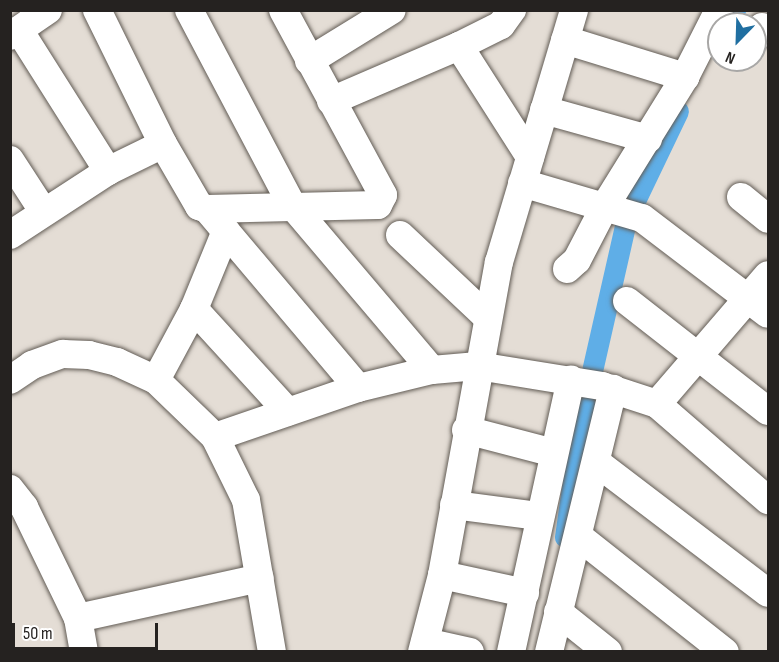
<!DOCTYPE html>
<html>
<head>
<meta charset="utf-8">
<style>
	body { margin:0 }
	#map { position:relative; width:779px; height:662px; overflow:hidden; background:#e4ddd5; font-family:"Sofia Sans Condensed",sans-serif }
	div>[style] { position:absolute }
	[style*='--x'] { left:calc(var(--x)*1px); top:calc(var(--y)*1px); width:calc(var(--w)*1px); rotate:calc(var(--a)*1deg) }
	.canal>* { height:21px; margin:-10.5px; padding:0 10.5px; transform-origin:10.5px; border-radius:10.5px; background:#5faee7 }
	.roads { filter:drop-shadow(0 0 2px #625c55) drop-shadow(0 0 2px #625c55) }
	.minor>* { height:28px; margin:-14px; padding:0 14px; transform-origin:14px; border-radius:14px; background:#fff }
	span { translate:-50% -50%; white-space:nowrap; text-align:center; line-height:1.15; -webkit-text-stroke:4.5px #fff; paint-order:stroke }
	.frame { position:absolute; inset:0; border:12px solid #252220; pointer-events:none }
	.north { position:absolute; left:707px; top:12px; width:60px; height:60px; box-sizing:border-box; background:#fff; border:2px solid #a8a7a6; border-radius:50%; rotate:203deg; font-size:16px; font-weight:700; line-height:24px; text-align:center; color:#252220 }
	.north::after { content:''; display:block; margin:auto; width:21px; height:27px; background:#206fa1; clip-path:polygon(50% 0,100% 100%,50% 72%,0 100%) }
	.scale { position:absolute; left:12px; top:623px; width:146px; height:27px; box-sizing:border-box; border:3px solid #252220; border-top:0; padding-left:8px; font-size:18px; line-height:21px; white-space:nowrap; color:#252220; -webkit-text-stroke:4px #fff; paint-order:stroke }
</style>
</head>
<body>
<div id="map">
	<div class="canal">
		<div style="--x:727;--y:24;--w:16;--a:-60"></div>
		<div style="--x:633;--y:205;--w:104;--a:-64.4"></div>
		<div style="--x:565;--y:537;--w:123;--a:-82.1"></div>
		<div style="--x:582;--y:415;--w:203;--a:-77.2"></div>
	</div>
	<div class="roads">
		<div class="minor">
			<div style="--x:97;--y:10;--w:149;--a:63.8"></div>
			<div style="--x:163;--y:144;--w:72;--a:59.9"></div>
			<div style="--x:199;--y:206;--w:9;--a:21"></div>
			<div style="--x:207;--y:209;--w:171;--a:-1.3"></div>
			<div style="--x:378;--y:205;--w:11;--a:-63"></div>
			<div style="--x:383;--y:195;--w:210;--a:-118.4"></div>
			<div style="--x:189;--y:10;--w:221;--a:62.2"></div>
			<div style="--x:292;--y:205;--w:216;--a:49.7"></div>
			<div style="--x:762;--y:27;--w:8;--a:45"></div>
			<div style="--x:19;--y:30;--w:167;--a:57.7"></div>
			<div style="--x:10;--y:36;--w:46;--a:-34.4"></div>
			<div style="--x:565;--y:40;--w:126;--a:17.1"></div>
			<div style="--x:459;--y:46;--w:132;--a:57.4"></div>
			<div style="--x:309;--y:61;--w:97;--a:-31.6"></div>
			<div style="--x:331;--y:101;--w:139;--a:-23.3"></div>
			<div style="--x:459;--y:46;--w:47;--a:-26.6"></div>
			<div style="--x:501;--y:25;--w:19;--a:-54"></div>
			<div style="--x:544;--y:110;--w:108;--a:15.6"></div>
			<div style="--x:10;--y:160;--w:61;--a:57.1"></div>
			<div style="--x:522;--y:183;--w:125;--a:16.3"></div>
			<div style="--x:642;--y:218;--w:158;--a:37.3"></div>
			<div style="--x:741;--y:197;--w:35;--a:39"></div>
			<div style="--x:207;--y:209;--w:234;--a:49.8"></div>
			<div style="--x:10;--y:235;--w:117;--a:-33.1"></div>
			<div style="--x:108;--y:171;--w:61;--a:-26.1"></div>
			<div style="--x:400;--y:235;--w:121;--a:43.3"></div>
			<div style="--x:567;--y:269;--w:13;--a:-42"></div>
			<div style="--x:577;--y:260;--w:61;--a:-62.6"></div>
			<div style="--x:605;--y:206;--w:152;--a:-58.2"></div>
			<div style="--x:685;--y:77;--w:75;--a:-63.1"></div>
			<div style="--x:627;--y:301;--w:179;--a:38"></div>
			<div style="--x:194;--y:309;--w:139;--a:47.6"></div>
			<div style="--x:10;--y:380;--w:27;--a:-34"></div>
			<div style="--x:32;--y:365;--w:33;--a:-20"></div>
			<div style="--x:63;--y:354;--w:26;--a:2"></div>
			<div style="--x:89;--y:355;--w:29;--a:14"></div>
			<div style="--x:117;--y:362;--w:43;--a:24.8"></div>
			<div style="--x:156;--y:380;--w:82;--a:44"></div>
			<div style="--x:215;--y:437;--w:70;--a:63.8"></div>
			<div style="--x:246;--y:500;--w:154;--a:80.3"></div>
			<div style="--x:156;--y:380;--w:81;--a:-61.8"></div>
			<div style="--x:194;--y:309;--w:84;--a:-67.7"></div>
			<div style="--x:657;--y:404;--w:170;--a:-49.3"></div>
			<div style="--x:466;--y:430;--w:91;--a:14.6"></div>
			<div style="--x:215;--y:437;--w:151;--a:-18.9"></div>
			<div style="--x:358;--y:388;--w:76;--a:-13.7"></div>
			<div style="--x:432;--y:370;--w:46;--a:-5"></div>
			<div style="--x:478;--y:366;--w:126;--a:9.2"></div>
			<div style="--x:602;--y:386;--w:58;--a:18.1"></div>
			<div style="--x:657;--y:404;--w:147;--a:40.9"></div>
			<div style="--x:596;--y:462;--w:216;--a:37.3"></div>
			<div style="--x:10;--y:489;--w:23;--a:52"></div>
			<div style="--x:24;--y:507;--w:123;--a:64.1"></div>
			<div style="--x:78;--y:618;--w:35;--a:80"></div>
			<div style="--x:454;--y:505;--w:86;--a:7.4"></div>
			<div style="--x:578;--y:536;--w:187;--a:38.3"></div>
			<div style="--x:442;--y:575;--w:85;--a:12.2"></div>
			<div style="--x:558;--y:612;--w:64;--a:38.7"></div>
			<div style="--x:78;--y:618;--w:186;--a:-12.4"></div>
			<div style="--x:425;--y:642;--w:46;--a:12.5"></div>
			<div style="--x:422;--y:652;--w:80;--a:-75.4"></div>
			<div style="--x:442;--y:575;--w:318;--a:-79.7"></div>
			<div style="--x:499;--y:262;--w:263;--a:-73.4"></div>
			<div style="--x:511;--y:652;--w:279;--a:-77.6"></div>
			<div style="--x:549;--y:652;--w:271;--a:-76.3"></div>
		</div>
	</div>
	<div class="frame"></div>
	<div class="north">N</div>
	<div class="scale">50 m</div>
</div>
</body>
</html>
